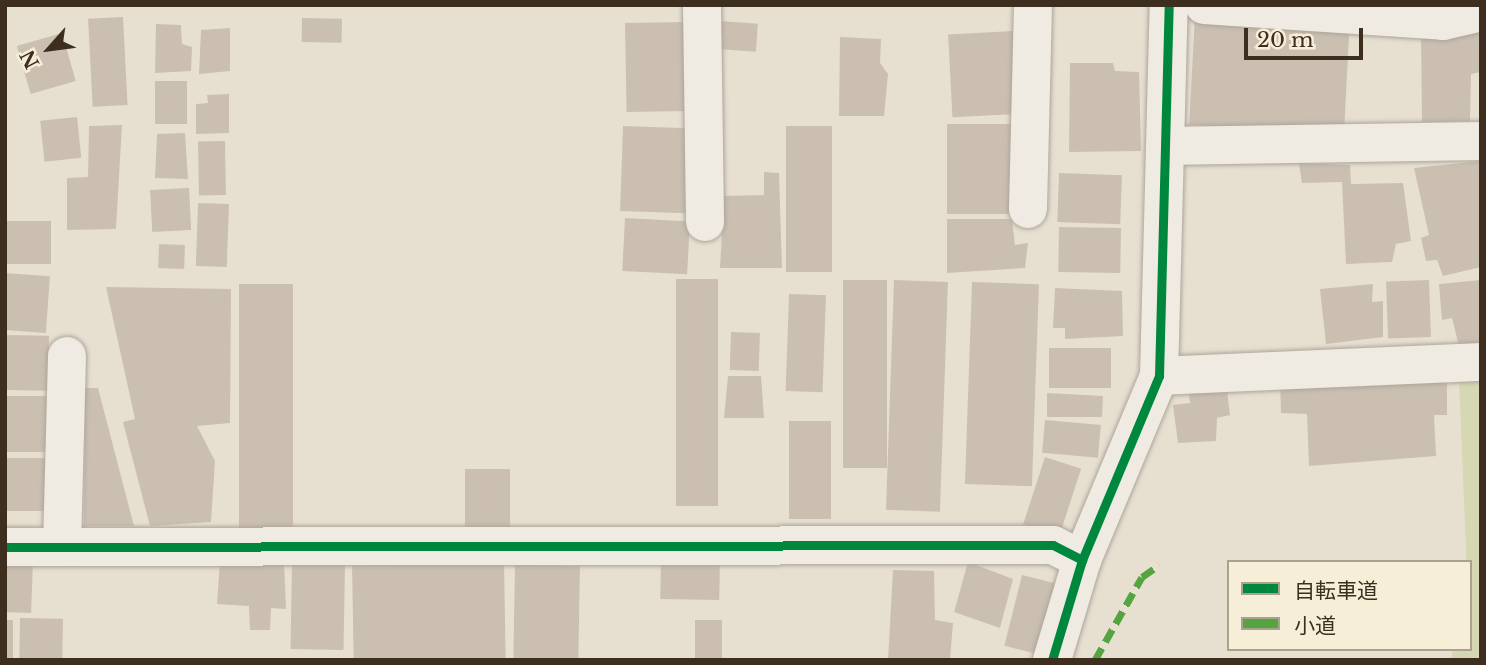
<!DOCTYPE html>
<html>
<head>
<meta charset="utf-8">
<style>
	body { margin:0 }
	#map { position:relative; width:1486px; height:665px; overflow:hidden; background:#e7e0d1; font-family:"Libre Baskerville","Noto Sans JP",serif }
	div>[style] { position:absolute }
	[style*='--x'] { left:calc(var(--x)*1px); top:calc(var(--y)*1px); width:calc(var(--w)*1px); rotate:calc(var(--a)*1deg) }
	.green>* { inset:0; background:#d6d7b3 }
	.building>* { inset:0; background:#cbbfb2; transform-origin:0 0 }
	.roads { filter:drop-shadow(0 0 2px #ada599) drop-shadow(0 0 2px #ada599) }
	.minor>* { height:38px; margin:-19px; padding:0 19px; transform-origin:19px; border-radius:19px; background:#efebe3 }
	.quiet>* { height:7px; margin-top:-3.5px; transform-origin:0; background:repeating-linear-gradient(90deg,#54a441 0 14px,transparent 0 21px) }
	.cycleway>* { height:9px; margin:-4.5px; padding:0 4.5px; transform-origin:4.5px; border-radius:4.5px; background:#00873e }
	span { translate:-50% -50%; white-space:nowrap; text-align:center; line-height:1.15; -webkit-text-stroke:5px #f7eed8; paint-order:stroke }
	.frame { position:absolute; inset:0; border:7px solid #3d2e20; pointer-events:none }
	.legend { position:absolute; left:1227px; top:560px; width:245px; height:91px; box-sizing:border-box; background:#f7eed8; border:2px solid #ada18e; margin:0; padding:9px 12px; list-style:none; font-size:21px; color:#3d2e20 }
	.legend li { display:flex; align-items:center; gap:14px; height:35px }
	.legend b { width:35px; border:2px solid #ada18e }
	.north { position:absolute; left:14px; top:14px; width:70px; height:70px; -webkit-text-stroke:5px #f7eed8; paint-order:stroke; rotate:242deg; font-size:19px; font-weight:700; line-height:28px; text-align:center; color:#3d2e20 }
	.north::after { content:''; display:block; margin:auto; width:24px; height:32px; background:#3d2e20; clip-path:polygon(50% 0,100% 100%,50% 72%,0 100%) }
	.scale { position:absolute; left:1244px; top:28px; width:119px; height:32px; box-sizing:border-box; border:4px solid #3d2e20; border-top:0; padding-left:9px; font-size:21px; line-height:24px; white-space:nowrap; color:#3d2e20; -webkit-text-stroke:5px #f7eed8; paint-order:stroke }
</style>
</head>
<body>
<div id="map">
	<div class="green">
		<div style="clip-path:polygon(1481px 376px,1481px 660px,1451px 660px,1453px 649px,1470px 649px,1459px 378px)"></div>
	</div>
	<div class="building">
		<div style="left:1195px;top:14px;width:155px;height:111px;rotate:3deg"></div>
		<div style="left:123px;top:17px;width:88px;height:35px;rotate:87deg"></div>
		<div style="left:302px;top:18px;width:40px;height:24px;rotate:1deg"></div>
		<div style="left:719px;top:21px;width:39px;height:28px;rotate:4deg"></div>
		<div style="left:685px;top:22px;width:89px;height:60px;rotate:89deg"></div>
		<div style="clip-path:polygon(156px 24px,181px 25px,182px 44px,192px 47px,191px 71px,155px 73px)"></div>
		<div style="clip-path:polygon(1481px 26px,1481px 72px,1471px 74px,1470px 121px,1422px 122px,1421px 32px)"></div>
		<div style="clip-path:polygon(230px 28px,230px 71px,199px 74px,201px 30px)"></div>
		<div style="left:1013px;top:31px;width:83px;height:65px;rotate:87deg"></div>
		<div style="left:62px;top:33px;width:50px;height:47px;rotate:74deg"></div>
		<div style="clip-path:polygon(840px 37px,881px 39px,880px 63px,888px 74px,884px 116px,839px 116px)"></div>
		<div style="clip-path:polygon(1070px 63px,1113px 63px,1115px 71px,1139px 72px,1141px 151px,1069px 152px)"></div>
		<div style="left:155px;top:81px;width:32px;height:43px"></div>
		<div style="clip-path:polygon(229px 94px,229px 133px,196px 134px,196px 104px,208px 103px,207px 95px)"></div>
		<div style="left:77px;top:117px;width:41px;height:37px;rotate:84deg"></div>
		<div style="left:947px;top:124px;width:66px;height:90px"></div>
		<div style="clip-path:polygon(122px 125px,116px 229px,67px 230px,67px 178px,88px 177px,89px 126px)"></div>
		<div style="left:623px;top:126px;width:66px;height:85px;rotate:2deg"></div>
		<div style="left:786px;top:126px;width:46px;height:146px"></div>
		<div style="clip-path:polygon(185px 133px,188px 179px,155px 178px,157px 134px)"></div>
		<div style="left:225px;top:141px;width:54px;height:27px;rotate:89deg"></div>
		<div style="clip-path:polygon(1481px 161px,1481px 267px,1443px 276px,1437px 260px,1426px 261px,1421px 238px,1429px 235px,1414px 168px)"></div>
		<div style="clip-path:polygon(1299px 163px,1350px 165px,1351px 184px,1403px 183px,1411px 241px,1396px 244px,1392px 262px,1346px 264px,1342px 182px,1302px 183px)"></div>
		<div style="clip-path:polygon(764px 172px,779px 173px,782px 268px,720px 268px,724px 196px,764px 195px)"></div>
		<div style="left:1059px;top:173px;width:63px;height:49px;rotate:2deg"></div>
		<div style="left:189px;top:188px;width:42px;height:39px;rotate:87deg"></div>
		<div style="left:229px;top:204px;width:63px;height:31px;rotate:92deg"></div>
		<div style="left:625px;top:218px;width:65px;height:53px;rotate:3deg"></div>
		<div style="clip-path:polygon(947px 219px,1012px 219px,1015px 245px,1028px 243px,1025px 268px,947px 273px)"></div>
		<div style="left:5px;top:221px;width:46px;height:43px"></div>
		<div style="left:1121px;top:228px;width:45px;height:62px;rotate:91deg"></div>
		<div style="left:159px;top:244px;width:26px;height:24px;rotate:2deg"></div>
		<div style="left:5px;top:273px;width:45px;height:57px;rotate:4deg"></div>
		<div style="left:676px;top:279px;width:42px;height:227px"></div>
		<div style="left:843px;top:280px;width:44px;height:188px"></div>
		<div style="left:894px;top:280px;width:54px;height:230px;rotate:2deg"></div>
		<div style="left:1429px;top:280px;width:57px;height:43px;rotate:88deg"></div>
		<div style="clip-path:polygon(1481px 280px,1481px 342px,1459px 346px,1452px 318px,1442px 320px,1439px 284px)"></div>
		<div style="left:972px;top:282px;width:67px;height:202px;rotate:2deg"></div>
		<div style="left:293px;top:284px;width:244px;height:54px;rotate:90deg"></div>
		<div style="clip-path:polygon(1373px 284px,1372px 302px,1383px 301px,1383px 337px,1326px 344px,1320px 289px)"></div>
		<div style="clip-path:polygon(106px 287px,231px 289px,230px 423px,197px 426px,215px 461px,211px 522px,150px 526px,123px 422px,135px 419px)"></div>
		<div style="clip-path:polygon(1055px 288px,1122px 291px,1123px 336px,1065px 339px,1065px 328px,1053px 328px)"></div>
		<div style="left:789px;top:294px;width:37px;height:97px;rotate:2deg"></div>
		<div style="left:731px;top:332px;width:29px;height:38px;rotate:2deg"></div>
		<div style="left:5px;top:335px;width:44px;height:55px;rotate:1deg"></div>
		<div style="left:1049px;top:348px;width:62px;height:40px"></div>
		<div style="clip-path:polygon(728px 376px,761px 376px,764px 418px,724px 418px)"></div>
		<div style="clip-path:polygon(1280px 379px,1447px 379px,1447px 415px,1434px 415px,1436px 456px,1309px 466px,1307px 414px,1281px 413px)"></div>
		<div style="clip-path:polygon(1226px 383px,1230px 415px,1217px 418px,1216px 441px,1178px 443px,1173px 405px,1190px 403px,1188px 385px)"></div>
		<div style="clip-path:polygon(85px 388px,98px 388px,134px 526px,84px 526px)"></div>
		<div style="clip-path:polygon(1047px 393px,1103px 396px,1102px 417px,1047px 417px)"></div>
		<div style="left:5px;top:396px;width:44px;height:56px"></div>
		<div style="left:1045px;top:420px;width:56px;height:33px;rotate:5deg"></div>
		<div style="left:789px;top:421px;width:42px;height:98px"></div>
		<div style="left:1045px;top:457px;width:38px;height:71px;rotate:18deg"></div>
		<div style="left:5px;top:458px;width:43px;height:53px"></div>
		<div style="left:465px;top:469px;width:45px;height:60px"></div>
		<div style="left:661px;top:557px;width:59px;height:42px;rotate:1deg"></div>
		<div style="left:5px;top:559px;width:28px;height:53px;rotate:2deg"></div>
		<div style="clip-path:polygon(220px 561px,284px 562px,286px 609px,271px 608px,270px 630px,250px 630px,249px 606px,217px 604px)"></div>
		<div style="clip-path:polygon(968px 562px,1013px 579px,1000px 628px,954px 612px)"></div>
		<div style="left:504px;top:563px;width:97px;height:152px;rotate:89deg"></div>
		<div style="left:292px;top:564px;width:53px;height:85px;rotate:1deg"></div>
		<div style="left:515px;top:565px;width:65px;height:95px;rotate:1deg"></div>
		<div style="clip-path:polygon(893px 570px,934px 571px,935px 620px,953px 623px,950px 660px,888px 660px)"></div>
		<div style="left:1022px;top:575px;width:36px;height:73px;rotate:14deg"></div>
		<div style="left:20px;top:618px;width:43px;height:42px;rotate:1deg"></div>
		<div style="left:5px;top:620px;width:8px;height:40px"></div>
		<div style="left:695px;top:620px;width:27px;height:40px"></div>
	</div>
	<div class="roads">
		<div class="minor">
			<div style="--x:702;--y:5;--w:217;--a:89.2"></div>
			<div style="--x:1204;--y:5;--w:240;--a:3.8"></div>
			<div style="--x:1443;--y:21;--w:39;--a:-13"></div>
			<div style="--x:1166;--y:146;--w:315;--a:-0.9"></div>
			<div style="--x:1028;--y:209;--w:204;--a:-88.6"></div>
			<div style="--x:1159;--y:376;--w:322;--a:-2.5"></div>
			<div style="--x:5;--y:547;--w:1048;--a:-0.11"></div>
			<div style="--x:1053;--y:545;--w:33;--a:27"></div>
			<div style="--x:62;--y:547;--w:191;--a:-88.5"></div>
			<div style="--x:1052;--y:660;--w:104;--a:-73.3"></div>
			<div style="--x:1082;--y:560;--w:199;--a:-67.3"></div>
			<div style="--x:1159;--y:376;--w:371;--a:-88.5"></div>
		</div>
	</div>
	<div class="quiet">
		<div style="--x:1095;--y:660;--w:95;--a:-60.5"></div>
		<div style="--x:1142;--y:577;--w:21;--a:-35"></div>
	</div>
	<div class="cycleway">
		<div style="--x:5;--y:547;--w:1048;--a:-0.11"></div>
		<div style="--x:1053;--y:545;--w:33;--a:27"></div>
		<div style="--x:1052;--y:660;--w:104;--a:-73.3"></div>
		<div style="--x:1082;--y:560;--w:199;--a:-67.3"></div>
		<div style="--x:1159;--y:376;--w:371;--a:-88.5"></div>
	</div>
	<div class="frame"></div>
	<ul class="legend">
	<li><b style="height:9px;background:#00873e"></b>自転車道</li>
	<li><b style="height:9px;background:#54a441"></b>小道</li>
	</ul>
	<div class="north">N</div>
	<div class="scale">20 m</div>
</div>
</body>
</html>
